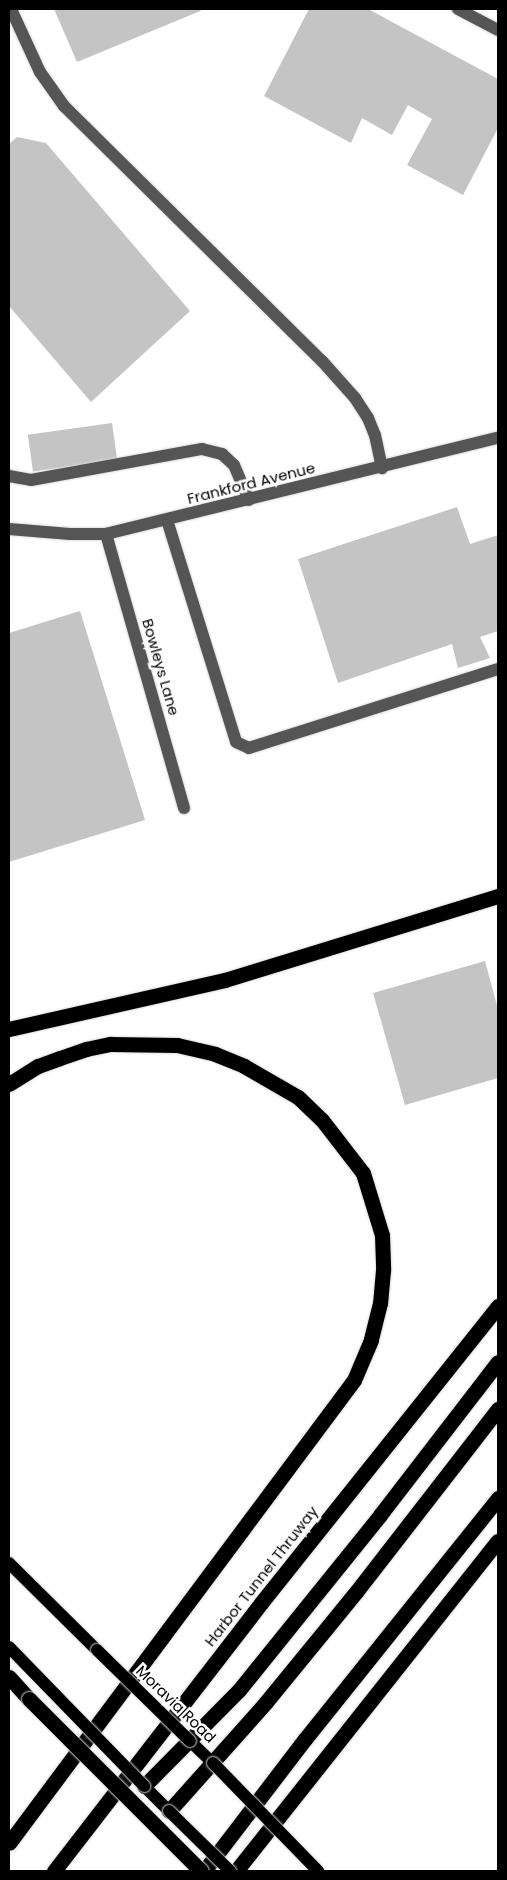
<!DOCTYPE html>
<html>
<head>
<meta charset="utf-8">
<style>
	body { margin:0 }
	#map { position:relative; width:507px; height:1880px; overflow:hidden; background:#fff; font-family:Poppins,sans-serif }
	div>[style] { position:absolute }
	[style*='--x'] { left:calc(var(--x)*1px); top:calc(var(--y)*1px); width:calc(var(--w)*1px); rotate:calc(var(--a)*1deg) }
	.building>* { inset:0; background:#c4c4c4; transform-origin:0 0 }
	.roads { filter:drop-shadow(0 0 1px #dbdbdb) drop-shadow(0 0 1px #dbdbdb) }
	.minor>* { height:12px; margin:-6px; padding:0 6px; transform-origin:6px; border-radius:6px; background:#555 }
	.major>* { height:12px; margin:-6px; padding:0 6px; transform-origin:6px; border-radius:6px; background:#000 }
	.highway>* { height:15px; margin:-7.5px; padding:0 7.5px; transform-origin:7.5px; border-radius:7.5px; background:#000 }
	.bridges { filter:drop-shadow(0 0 1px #dbdbdb) drop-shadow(0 0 1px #dbdbdb) }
	.major-bridge>* { height:12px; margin:-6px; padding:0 6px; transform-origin:6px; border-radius:6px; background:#000 }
	.highway-bridge>* { height:15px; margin:-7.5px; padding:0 7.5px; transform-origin:7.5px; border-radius:7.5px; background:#000 }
	span { translate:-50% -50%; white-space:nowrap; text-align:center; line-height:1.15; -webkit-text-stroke:5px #fff; paint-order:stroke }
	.street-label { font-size:15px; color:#000 }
	.frame { position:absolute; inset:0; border:10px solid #000; pointer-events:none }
</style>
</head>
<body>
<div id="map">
	<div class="building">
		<div style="clip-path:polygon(54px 9px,205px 9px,77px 62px)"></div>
		<div style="clip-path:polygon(309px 9px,368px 9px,498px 79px,498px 128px,463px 195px,407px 165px,432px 119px,408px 105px,392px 135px,362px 118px,351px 143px,264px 96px)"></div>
		<div style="clip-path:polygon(17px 137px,46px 143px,190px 311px,91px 402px,9px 306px,9px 144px)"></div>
		<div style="left:112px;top:423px;width:37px;height:85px;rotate:82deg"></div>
		<div style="clip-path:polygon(457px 507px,470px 544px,498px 535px,498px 631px,480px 637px,490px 658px,458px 668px,452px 644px,338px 683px,298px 559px)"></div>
		<div style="clip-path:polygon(80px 611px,145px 820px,9px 862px,9px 633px)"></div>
		<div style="clip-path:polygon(485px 961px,498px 1009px,498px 1078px,405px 1105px,373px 993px)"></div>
	</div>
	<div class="roads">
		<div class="minor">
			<div style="--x:11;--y:9;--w:69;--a:65.3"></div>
			<div style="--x:40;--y:72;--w:42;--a:54.8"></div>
			<div style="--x:64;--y:106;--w:363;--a:44.7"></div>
			<div style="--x:322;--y:361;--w:50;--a:48.3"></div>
			<div style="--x:355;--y:398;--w:24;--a:57"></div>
			<div style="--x:368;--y:418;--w:18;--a:68"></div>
			<div style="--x:375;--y:435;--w:34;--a:78"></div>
			<div style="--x:458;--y:9;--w:45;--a:27.7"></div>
			<div style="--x:9;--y:476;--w:22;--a:10"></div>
			<div style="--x:31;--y:480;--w:174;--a:-10.3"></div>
			<div style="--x:202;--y:449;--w:21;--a:14"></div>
			<div style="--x:222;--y:454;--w:16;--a:43"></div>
			<div style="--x:234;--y:465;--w:38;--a:67"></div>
			<div style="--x:167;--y:520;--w:232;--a:72.7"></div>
			<div style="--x:236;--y:742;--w:14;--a:25"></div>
			<div style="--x:249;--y:748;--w:261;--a:-17.6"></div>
			<div style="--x:9;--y:529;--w:61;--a:4.7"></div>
			<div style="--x:70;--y:534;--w:36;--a:0"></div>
			<div style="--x:106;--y:534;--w:404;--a:-13.8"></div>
			<div style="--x:106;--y:534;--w:285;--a:74.1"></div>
		</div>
		<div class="major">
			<div style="--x:9;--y:1563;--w:124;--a:44.7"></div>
			<div style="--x:190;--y:1741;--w:32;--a:44"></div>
			<div style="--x:144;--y:1786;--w:35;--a:45"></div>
		</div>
		<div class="highway">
			<div style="--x:9;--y:1029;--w:221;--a:-12.8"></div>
			<div style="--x:225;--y:980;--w:286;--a:-17.1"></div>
			<div style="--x:9;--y:1084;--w:34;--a:-32"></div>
			<div style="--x:38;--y:1066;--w:23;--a:-20"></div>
			<div style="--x:60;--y:1058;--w:28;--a:-19"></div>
			<div style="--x:86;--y:1049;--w:25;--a:-12"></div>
			<div style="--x:110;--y:1044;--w:67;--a:0.9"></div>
			<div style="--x:177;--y:1045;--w:39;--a:13"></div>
			<div style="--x:215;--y:1054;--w:31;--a:22"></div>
			<div style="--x:244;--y:1066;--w:62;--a:29.9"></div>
			<div style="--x:298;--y:1097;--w:33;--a:44"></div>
			<div style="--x:322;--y:1120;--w:67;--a:52.3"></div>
			<div style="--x:363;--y:1173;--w:65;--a:73"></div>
			<div style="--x:382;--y:1235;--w:35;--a:88"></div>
			<div style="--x:383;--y:1270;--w:33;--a:95"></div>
			<div style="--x:380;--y:1303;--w:38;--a:104"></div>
			<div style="--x:371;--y:1340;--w:43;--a:113"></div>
			<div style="--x:354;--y:1380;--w:577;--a:126.69"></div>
			<div style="--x:9;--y:1677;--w:30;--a:48"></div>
			<div style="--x:144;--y:1786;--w:135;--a:-45.3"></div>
			<div style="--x:239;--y:1690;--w:225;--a:-51.1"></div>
			<div style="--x:380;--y:1515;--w:193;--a:-52.4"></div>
			<div style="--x:169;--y:1811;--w:146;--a:-48.3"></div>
			<div style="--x:266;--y:1702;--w:142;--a:-50.7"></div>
			<div style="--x:356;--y:1592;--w:232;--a:-52.2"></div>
			<div style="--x:54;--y:1871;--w:339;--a:-52.3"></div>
			<div style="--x:261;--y:1603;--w:380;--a:-51.4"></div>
			<div style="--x:204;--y:1871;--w:166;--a:-52.6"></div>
			<div style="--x:305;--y:1739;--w:309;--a:-51.3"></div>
			<div style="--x:236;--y:1871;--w:421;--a:-51.6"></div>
		</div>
	</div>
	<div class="bridges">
		<div class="major-bridge">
			<div style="--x:9;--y:1647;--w:194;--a:45.8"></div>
			<div style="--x:97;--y:1650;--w:130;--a:44.4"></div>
			<div style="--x:213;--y:1763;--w:151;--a:45.8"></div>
			<div style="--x:169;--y:1811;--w:86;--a:44.5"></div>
		</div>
		<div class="highway-bridge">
			<div style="--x:29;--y:1699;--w:243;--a:45"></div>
		</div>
	</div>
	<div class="street-label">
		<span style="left:251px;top:483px;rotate:-14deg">Frankford Avenue</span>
		<span style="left:161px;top:667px;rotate:74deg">Bowleys Lane</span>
		<span style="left:261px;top:1576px;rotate:-52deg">Harbor Tunnel Thruway</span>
		<span style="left:176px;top:1704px;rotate:44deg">Moravia Road</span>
	</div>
	<div class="frame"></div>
</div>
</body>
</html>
